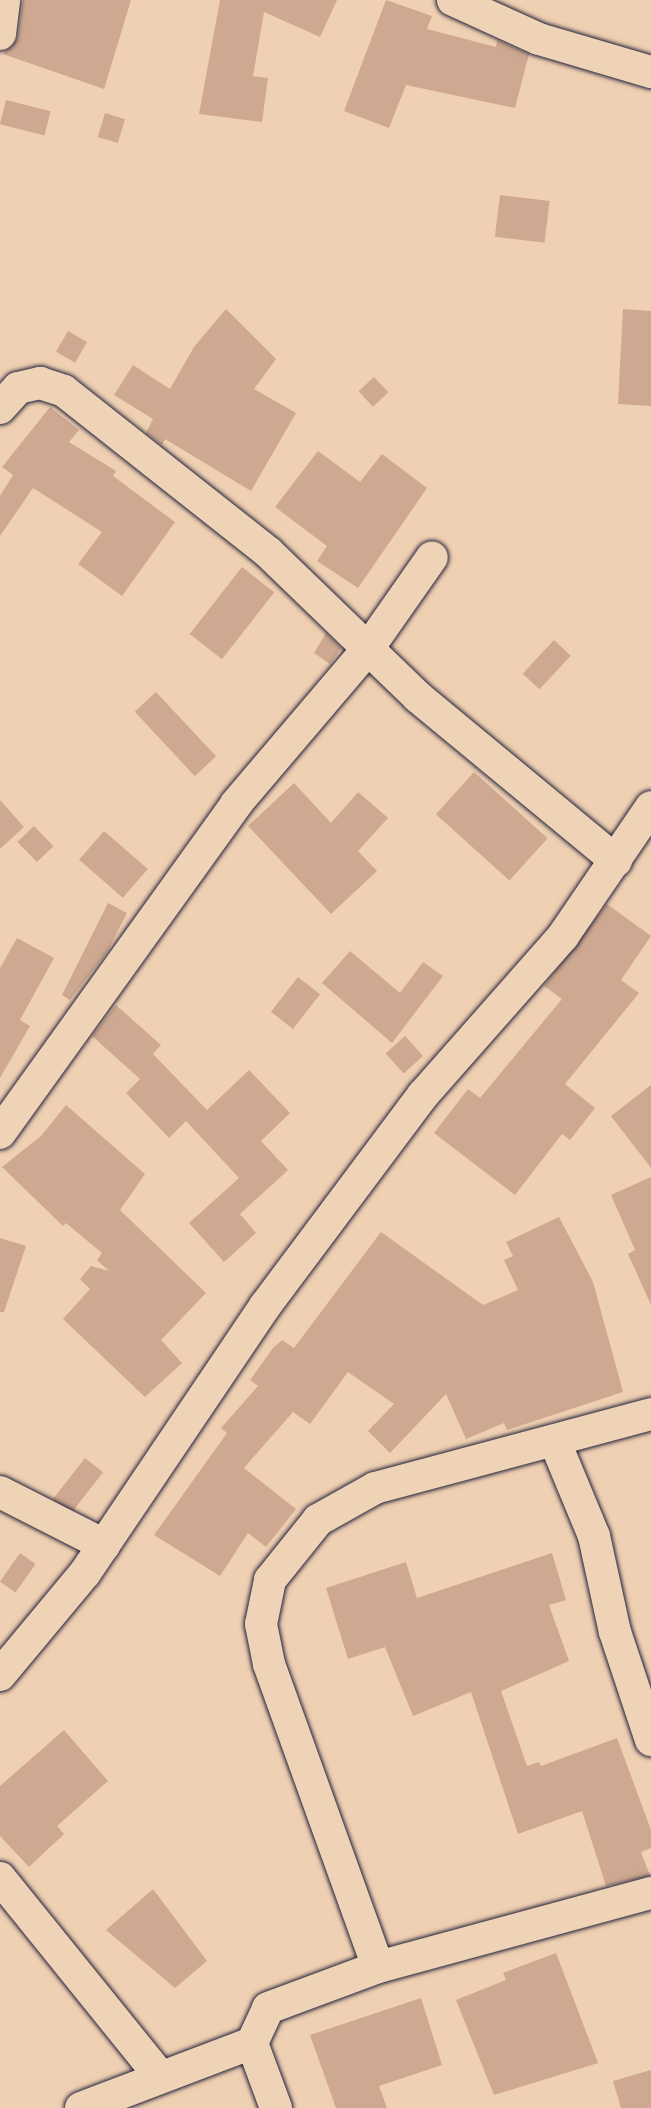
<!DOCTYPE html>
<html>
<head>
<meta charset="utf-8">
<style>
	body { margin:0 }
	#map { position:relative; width:651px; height:2108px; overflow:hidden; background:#f0d0b2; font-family:Mali,sans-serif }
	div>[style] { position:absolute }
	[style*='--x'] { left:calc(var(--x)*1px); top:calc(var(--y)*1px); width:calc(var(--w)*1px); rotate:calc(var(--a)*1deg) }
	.building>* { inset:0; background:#cea890; transform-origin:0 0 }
	.roads { filter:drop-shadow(0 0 2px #22223b) drop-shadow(0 0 2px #22223b) }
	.minor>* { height:32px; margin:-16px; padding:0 16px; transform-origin:16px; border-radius:16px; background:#efd3b6 }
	span { translate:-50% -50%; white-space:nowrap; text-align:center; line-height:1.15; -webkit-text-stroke:6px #efd3b6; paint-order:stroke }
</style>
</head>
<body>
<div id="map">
	<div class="building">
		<div style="clip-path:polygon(23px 0,131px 0,104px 89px,3px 54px,18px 37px)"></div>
		<div style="clip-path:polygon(220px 0,337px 0,320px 37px,264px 12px,253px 76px,268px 78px,262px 122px,199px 114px)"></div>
		<div style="clip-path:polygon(386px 0,432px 16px,427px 29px,496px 47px,497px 40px,529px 54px,515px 108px,406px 85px,389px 128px,344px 111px)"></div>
		<div style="left:6px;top:100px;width:46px;height:25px;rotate:14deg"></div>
		<div style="left:105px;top:113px;width:21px;height:25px;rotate:17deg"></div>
		<div style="left:500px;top:195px;width:50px;height:42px;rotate:7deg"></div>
		<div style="clip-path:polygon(226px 309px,276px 359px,254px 389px,296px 413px,251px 491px,165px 439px,162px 445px,146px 433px,153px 419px,114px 395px,133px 365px,170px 389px,194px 347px)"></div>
		<div style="clip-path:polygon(623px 309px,651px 311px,651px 406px,618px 404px)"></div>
		<div style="left:68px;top:331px;width:22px;height:24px;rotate:30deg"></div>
		<div style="left:374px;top:377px;width:21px;height:21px;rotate:47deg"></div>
		<div style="clip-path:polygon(50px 407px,79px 430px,69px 442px,116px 471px,113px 476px,175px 522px,122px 596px,78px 564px,102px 532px,33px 488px,0 536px,0 496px,13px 475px,2px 467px)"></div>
		<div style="clip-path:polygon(318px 451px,360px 482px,382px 454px,427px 488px,358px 588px,317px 561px,327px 546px,275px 507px)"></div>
		<div style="left:242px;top:567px;width:41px;height:85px;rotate:38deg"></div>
		<div style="clip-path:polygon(326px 633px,341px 648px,330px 664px,314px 653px)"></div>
		<div style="left:554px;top:640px;width:23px;height:46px;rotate:43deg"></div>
		<div style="left:156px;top:692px;width:88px;height:29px;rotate:47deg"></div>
		<div style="left:474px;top:772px;width:99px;height:57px;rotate:42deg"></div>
		<div style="clip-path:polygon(294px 783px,331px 823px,358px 792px,388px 818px,358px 851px,377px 871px,331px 914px,248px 826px)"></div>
		<div style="clip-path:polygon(0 800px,24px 827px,0 849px)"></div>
		<div style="left:34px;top:826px;width:28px;height:23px;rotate:46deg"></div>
		<div style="left:104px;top:831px;width:58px;height:38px;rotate:41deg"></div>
		<div style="clip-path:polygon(108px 903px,127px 913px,107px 952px,70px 1000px,62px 995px)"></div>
		<div style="clip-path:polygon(607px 904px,651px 936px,621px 980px,639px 993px,565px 1084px,595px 1108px,570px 1140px,562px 1134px,515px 1195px,434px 1133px,468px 1089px,480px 1098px,562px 999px,544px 986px)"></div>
		<div style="clip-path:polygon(17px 938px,54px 958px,20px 1020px,30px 1026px,0 1078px,0 968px)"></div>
		<div style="clip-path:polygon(350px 951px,400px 993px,423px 962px,443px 976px,392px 1043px,322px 983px)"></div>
		<div style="left:298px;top:977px;width:28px;height:44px;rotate:38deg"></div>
		<div style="clip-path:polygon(116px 1005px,161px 1045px,153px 1054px,207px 1110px,249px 1070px,290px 1113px,261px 1141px,288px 1170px,240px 1214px,256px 1233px,224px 1262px,189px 1223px,239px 1178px,186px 1121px,169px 1138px,126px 1093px,140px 1079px,92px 1036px)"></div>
		<div style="left:405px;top:1036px;width:27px;height:26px;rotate:48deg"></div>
		<div style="clip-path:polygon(651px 1085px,651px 1168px,611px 1116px)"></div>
		<div style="clip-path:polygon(66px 1105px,145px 1174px,120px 1210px,206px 1293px,161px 1340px,182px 1363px,145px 1397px,63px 1319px,90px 1289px,80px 1279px,91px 1266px,109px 1271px,97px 1260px,102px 1253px,66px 1223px,63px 1226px,2px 1167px,41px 1136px)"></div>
		<div style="clip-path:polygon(651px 1177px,651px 1305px,628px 1254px,635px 1250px,611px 1195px)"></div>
		<div style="clip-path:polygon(559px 1217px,593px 1282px,623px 1392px,507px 1430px,504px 1423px,466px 1439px,446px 1394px,390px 1453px,368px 1431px,394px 1404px,348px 1372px,310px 1424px,293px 1412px,244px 1468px,296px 1509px,266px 1547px,248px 1533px,220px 1576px,154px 1535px,227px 1433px,221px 1428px,258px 1386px,250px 1380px,273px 1348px,282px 1340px,294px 1348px,381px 1232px,483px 1305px,518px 1290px,504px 1260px,513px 1256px,506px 1242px)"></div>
		<div style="clip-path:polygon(0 1238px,26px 1246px,4px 1312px,0 1312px)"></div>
		<div style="left:85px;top:1458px;width:23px;height:52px;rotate:38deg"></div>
		<div style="left:20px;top:1553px;width:19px;height:35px;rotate:35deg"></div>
		<div style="clip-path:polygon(552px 1553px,566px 1600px,549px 1605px,569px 1661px,501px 1691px,527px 1766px,539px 1762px,541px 1766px,617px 1738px,651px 1830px,651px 1848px,641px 1852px,650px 1876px,606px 1886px,582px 1811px,518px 1834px,471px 1692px,413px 1716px,385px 1647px,348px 1659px,326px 1588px,406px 1562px,417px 1598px)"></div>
		<div style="clip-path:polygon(64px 1730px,108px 1781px,57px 1826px,64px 1834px,29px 1867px,0 1836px,0 1786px)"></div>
		<div style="clip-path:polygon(153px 1889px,207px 1961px,175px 1988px,106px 1930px)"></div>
		<div style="clip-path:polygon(556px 1953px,598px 2063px,494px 2095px,456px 2000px,506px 1980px,503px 1973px)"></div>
		<div style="clip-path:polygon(421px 1998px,442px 2065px,379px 2086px,387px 2108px,336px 2108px,310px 2035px)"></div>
		<div style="clip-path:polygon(651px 2070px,651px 2108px,621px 2108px,613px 2081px)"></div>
	</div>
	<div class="roads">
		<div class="minor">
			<div style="--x:453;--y:0;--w:94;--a:24.4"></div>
			<div style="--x:539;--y:39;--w:117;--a:16.4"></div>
			<div style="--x:0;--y:34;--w:34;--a:-83"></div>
			<div style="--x:0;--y:408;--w:27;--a:-48"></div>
			<div style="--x:18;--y:388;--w:23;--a:-13"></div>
			<div style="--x:40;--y:383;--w:25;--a:18"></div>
			<div style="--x:64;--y:391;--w:261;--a:38.3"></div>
			<div style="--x:269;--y:553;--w:207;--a:44"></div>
			<div style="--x:418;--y:697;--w:257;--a:39.6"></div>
			<div style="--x:0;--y:1133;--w:405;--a:-54.3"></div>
			<div style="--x:236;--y:804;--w:202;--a:-49.6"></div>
			<div style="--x:367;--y:650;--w:113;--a:-55"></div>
			<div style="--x:555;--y:1442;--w:102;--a:67.5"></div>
			<div style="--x:594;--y:1536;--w:98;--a:77.7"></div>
			<div style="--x:615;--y:1632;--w:114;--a:71.6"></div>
			<div style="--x:0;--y:1492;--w:117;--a:27"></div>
			<div style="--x:0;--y:1675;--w:133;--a:-50.2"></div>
			<div style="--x:85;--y:1573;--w:322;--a:-56"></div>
			<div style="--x:265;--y:1306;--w:264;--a:-53.2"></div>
			<div style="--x:423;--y:1095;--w:212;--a:-48.6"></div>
			<div style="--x:563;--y:936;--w:156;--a:-55.7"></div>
			<div style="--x:0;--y:1878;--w:253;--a:51.1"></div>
			<div style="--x:378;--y:1967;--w:322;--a:-109.8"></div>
			<div style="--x:269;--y:1664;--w:41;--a:-101.3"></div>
			<div style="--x:261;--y:1624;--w:45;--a:-78.4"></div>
			<div style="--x:270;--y:1580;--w:77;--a:-51.3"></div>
			<div style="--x:318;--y:1520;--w:65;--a:-29.3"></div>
			<div style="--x:375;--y:1488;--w:286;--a:-15"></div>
			<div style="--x:81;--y:2108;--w:183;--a:-20.8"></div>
			<div style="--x:276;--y:2108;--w:69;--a:-110.3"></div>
			<div style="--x:252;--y:2043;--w:38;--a:-65"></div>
			<div style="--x:268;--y:2008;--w:117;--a:-20.4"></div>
			<div style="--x:378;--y:1967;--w:283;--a:-15.2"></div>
		</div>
	</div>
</div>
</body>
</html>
